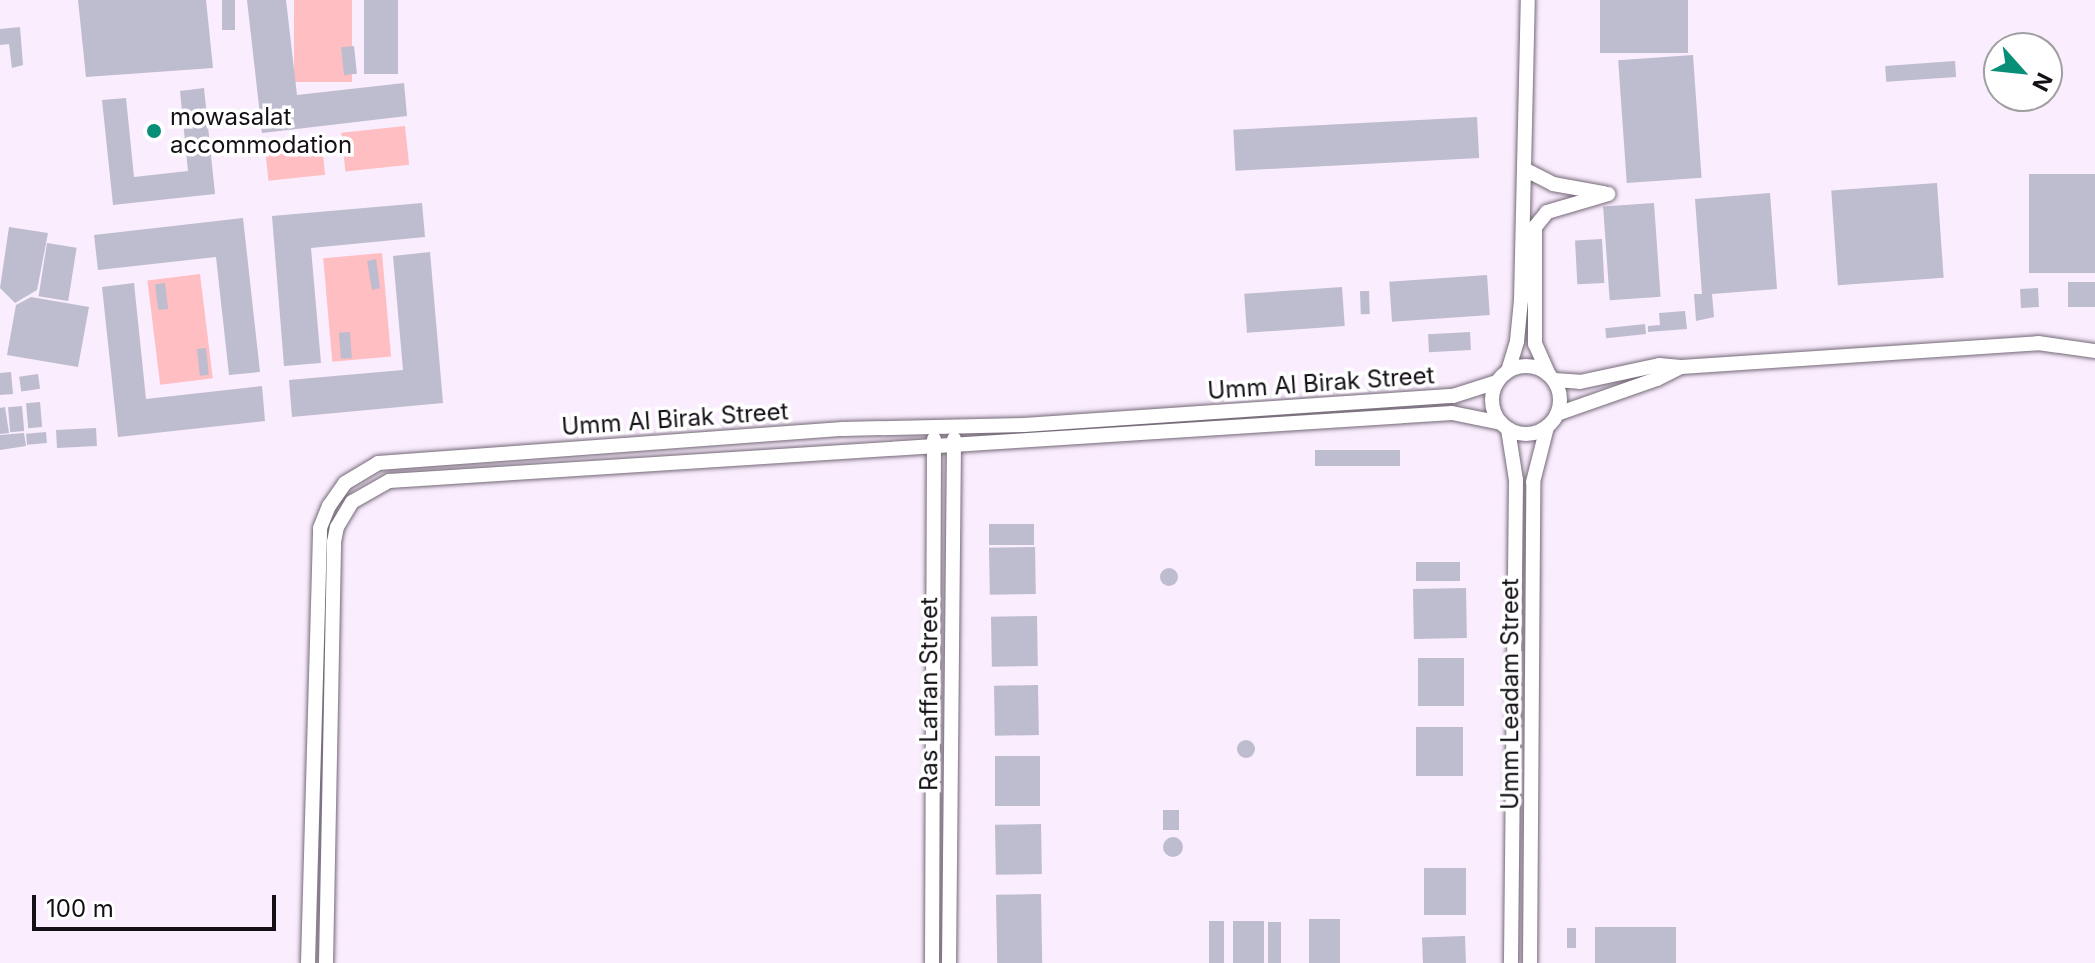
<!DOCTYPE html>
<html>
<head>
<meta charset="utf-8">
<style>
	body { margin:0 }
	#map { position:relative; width:2095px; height:963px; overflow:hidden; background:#faedfe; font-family:Inter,sans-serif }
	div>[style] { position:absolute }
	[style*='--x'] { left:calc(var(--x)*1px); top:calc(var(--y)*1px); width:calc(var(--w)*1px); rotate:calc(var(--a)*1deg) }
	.green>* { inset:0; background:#febec2; transform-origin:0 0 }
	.building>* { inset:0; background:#bebccf; transform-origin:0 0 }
	.round { border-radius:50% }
	.roads { filter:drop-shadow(0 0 2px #746977) drop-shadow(0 0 2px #746977) }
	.street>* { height:14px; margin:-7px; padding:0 7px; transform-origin:7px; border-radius:7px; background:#fff }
	.street>.ring { margin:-7px; padding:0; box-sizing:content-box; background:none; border:14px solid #fff; border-radius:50% }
	.dots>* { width:22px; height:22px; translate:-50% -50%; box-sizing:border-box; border:4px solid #fff; border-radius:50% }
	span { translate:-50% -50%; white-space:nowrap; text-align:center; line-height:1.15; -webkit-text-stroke:7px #fff; paint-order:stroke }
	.poi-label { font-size:24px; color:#141016 }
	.left { translate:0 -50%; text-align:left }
	.street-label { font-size:24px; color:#141016 }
	.north { position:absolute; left:1983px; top:32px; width:80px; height:80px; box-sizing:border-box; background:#fff; border:2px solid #a19fa2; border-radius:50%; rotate:117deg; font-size:22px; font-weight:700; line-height:32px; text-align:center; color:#141016 }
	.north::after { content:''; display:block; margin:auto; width:28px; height:36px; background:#078f78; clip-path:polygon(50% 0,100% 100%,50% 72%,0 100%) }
	.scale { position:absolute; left:32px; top:895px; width:244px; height:36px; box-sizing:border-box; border:4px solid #141016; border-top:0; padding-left:10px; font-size:24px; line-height:28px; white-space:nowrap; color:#141016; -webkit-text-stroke:6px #fff; paint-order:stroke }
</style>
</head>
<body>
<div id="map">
	<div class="green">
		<div style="left:294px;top:0;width:58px;height:82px"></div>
		<div style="left:405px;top:126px;width:39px;height:64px;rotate:84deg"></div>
		<div style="left:322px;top:145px;width:30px;height:57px;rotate:84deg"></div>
		<div style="left:382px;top:253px;width:104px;height:59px;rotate:85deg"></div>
		<div style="left:200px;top:274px;width:105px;height:53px;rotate:83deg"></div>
	</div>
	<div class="building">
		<div style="clip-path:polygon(78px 0,206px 0,213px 68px,86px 77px)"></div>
		<div style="left:222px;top:0;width:13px;height:30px"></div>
		<div style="clip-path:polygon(247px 0,286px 0,297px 95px,404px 83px,407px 116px,262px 133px)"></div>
		<div style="left:364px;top:0;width:34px;height:74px"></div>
		<div style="left:1600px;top:0;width:88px;height:53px"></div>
		<div style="clip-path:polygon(20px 27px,23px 65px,12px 68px,9px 44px,0 45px,0 29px)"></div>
		<div style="left:354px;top:46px;width:28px;height:13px;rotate:84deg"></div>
		<div style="left:1693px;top:55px;width:123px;height:75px;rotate:86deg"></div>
		<div style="left:1955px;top:61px;width:16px;height:70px;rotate:86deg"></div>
		<div style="clip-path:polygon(204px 88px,215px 194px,113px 205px,102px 100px,126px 98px,134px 177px,188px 171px,180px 91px)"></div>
		<div style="left:1477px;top:117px;width:41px;height:244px;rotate:87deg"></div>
		<div style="left:2095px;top:174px;width:99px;height:66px;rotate:90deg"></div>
		<div style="left:1937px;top:183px;width:95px;height:106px;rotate:86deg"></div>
		<div style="clip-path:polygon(1770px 193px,1777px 289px,1712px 294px,1714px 317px,1696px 321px,1694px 294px,1702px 294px,1695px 199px)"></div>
		<div style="clip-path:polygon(422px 203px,425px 237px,311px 248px,321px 363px,284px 366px,272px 216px)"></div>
		<div style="left:1654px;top:203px;width:94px;height:51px;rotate:86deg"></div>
		<div style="clip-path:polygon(243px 218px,260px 372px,229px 375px,216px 257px,98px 270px,94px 235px)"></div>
		<div style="clip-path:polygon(9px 227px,48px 233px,37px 290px,15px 303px,0 288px)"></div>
		<div style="left:1602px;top:239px;width:44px;height:27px;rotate:87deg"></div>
		<div style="left:47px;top:243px;width:30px;height:54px;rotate:9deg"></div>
		<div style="clip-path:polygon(430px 252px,443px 403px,292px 417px,289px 380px,403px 370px,393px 256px)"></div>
		<div style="clip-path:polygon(376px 259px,380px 288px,372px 290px,367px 261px)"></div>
		<div style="left:1487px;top:275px;width:40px;height:98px;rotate:86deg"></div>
		<div style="left:2095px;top:282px;width:25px;height:27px;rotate:90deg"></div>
		<div style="clip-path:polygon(134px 283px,146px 399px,262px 386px,265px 421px,118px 437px,102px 287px)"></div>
		<div style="left:165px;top:283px;width:26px;height:10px;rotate:83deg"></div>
		<div style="left:1342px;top:287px;width:39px;height:98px;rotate:86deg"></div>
		<div style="left:2038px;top:288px;width:19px;height:18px;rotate:87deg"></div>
		<div style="left:1369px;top:291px;width:23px;height:9px;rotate:88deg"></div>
		<div style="clip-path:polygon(31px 297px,89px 307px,78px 367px,7px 355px,16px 305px)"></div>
		<div style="clip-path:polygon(1685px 311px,1687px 329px,1648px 332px,1648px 326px,1660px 325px,1659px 313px)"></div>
		<div style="left:1645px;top:324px;width:10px;height:40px;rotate:84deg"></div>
		<div style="left:350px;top:332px;width:26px;height:11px;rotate:86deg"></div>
		<div style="left:1470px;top:332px;width:18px;height:42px;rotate:87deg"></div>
		<div style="left:206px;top:348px;width:27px;height:9px;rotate:84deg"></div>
		<div style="clip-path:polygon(11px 372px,13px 394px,0 395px,0 373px)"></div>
		<div style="left:38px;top:374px;width:15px;height:19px;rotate:82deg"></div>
		<div style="left:40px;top:402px;width:25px;height:14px;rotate:85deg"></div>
		<div style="left:22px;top:406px;width:25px;height:14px;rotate:85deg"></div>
		<div style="clip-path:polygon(5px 407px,9px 433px,0 434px,0 408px)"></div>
		<div style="left:96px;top:428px;width:18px;height:40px;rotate:87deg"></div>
		<div style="left:46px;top:432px;width:11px;height:20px;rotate:85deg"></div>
		<div style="clip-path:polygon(24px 433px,26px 446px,0 450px,0 435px)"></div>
		<div style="left:1400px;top:450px;width:16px;height:85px;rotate:90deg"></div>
		<div style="left:1034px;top:524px;width:21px;height:45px;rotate:90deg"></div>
		<div style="left:1035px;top:547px;width:47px;height:46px;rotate:89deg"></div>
		<div style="left:1416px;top:562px;width:44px;height:19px"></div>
		<div class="round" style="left:1160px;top:568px;width:18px;height:18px"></div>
		<div style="left:1466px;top:588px;width:50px;height:53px;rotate:89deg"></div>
		<div style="left:1037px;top:616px;width:50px;height:46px;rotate:89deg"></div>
		<div style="left:1418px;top:658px;width:46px;height:48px"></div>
		<div style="left:1038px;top:685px;width:50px;height:44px;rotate:89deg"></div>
		<div style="left:1463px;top:727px;width:49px;height:47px;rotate:90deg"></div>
		<div class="round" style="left:1237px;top:740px;width:18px;height:18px"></div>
		<div style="left:995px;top:756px;width:45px;height:50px"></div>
		<div style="left:1163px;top:810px;width:16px;height:20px"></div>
		<div style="left:1041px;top:824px;width:50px;height:46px;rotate:89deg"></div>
		<div class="round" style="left:1163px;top:837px;width:20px;height:20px"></div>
		<div style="left:1424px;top:868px;width:42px;height:47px"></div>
		<div style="left:1041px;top:894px;width:69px;height:45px;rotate:89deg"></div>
		<div style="left:1309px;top:919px;width:31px;height:44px"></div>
		<div style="left:1209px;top:921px;width:15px;height:42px"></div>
		<div style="left:1233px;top:921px;width:31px;height:42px"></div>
		<div style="left:1268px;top:922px;width:13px;height:41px"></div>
		<div style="left:1595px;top:927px;width:81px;height:36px"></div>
		<div style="left:1567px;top:928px;width:9px;height:20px"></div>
		<div style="left:1465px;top:936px;width:27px;height:43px;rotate:88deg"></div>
	</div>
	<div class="roads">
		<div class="street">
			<div style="--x:1524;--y:169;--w:33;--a:27"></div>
			<div style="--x:1553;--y:184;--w:52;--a:10"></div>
			<div class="ring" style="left:1492px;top:366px;width:54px;height:54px"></div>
			<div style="--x:1508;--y:371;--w:31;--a:-73"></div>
			<div style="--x:1517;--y:341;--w:41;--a:-84.4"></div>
			<div style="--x:1521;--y:300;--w:300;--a:-88.7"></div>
			<div style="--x:1549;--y:375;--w:34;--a:-114"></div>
			<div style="--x:1535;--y:344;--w:117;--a:-90"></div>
			<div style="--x:1535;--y:227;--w:19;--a:-51"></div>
			<div style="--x:1547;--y:212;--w:64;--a:-16.4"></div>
			<div style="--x:1554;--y:380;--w:26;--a:4"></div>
			<div style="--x:1580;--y:382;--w:81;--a:-12.1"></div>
			<div style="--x:1659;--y:365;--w:22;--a:5"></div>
			<div style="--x:1681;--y:367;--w:358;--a:-3.8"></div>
			<div style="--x:2038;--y:343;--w:58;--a:8"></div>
			<div style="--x:1557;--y:414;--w:106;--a:-19.3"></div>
			<div style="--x:1657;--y:379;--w:25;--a:-27"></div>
			<div style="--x:1508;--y:429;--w:52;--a:81.1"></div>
			<div style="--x:1516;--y:480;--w:483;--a:90.6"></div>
			<div style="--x:308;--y:963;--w:435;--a:-88.4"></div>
			<div style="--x:320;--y:528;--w:24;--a:-68"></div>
			<div style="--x:329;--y:506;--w:28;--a:-55"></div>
			<div style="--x:345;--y:483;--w:39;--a:-31"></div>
			<div style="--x:378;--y:463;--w:466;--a:-4.2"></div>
			<div style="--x:843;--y:429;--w:181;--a:-1.3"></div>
			<div style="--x:1024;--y:425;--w:430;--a:-3.9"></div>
			<div style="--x:1453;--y:396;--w:46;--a:-17.7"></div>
			<div style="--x:326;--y:963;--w:421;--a:-88.9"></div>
			<div style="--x:334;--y:542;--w:15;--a:-79"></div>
			<div style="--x:337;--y:527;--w:29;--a:-59"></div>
			<div style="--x:352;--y:502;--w:43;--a:-29.6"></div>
			<div style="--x:389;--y:481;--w:1065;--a:-3.66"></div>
			<div style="--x:1452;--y:413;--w:50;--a:11.5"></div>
			<div style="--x:932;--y:963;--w:524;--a:-89.78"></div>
			<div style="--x:949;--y:963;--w:524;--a:-89.45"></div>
			<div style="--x:1530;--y:963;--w:481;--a:-89.6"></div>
			<div style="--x:1533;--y:482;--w:57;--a:-75.7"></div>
		</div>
	</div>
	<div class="dots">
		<div style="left:154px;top:131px;background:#078f78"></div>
	</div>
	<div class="poi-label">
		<span class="left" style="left:170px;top:131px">mowasalat<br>accommodation</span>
	</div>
	<div class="street-label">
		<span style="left:1321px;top:383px;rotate:-4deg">Umm Al Birak Street</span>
		<span style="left:675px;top:419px;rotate:-4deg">Umm Al Birak Street</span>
		<span style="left:929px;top:694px;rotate:-90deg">Ras Laffan Street</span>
		<span style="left:1510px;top:694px;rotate:-90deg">Umm Leadam Street</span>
	</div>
	<div class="north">N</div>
	<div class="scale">100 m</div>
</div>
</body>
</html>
